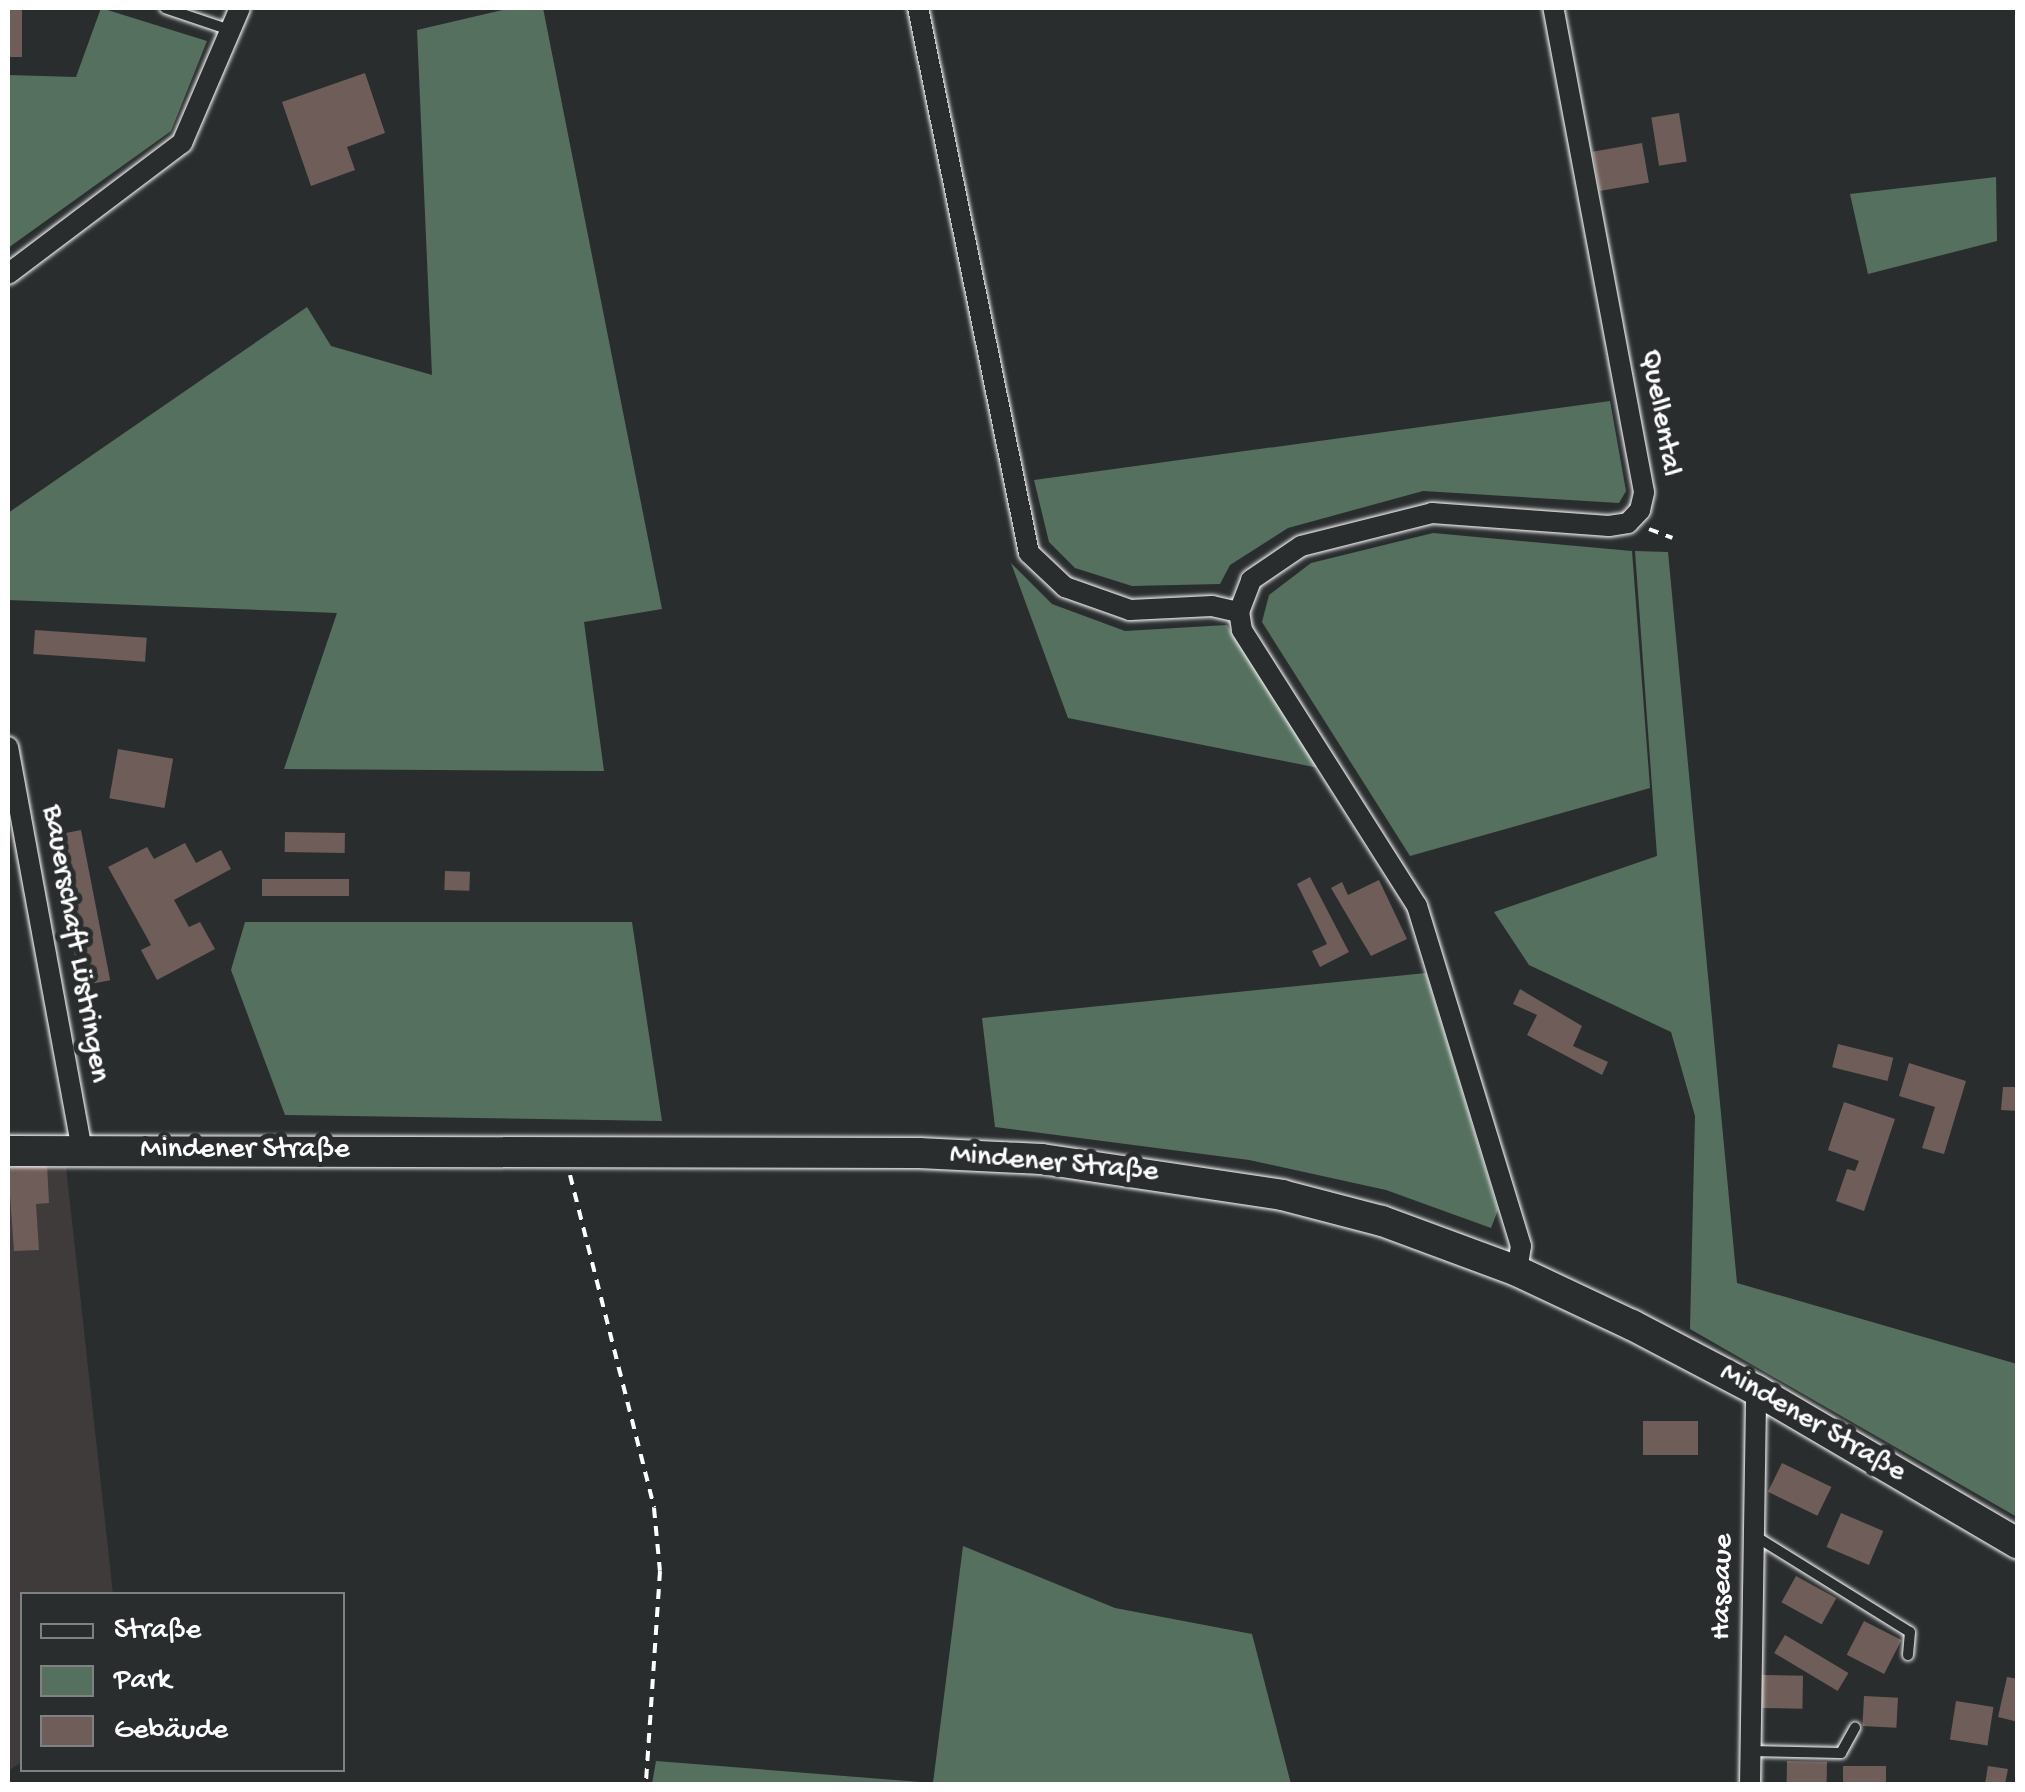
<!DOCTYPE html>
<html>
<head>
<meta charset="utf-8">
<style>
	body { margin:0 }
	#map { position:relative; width:2025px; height:1792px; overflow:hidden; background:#2a2d2e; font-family:"Gochi Hand",sans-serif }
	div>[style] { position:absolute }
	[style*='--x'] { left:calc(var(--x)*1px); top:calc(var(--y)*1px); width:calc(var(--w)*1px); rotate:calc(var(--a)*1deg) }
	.built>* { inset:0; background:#3f3b3b }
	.green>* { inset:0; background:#55705f }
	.building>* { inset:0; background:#6f5d59; transform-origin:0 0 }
	.path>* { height:4px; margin-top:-2px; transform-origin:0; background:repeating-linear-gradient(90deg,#fff 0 10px,transparent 0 18px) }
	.roads { filter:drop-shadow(0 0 2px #fff) drop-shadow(0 0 2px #fff) }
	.lane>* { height:10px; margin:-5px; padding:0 5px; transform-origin:5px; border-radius:5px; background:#2a2d2e }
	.street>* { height:20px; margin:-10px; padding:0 10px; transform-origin:10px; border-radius:10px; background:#2a2d2e }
	.secondary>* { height:30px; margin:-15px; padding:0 15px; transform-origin:15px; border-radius:15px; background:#2a2d2e }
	span { translate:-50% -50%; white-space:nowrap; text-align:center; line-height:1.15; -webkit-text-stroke:10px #2a2d2e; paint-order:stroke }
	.street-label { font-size:30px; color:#fff }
	.frame { position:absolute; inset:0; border:10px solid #fff; pointer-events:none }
	.legend { position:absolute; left:20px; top:1592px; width:325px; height:180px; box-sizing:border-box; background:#2a2d2e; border:2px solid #7f8182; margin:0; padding:12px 18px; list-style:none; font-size:30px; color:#fff }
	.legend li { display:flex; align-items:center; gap:20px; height:50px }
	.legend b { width:50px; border:2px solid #7f8182 }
</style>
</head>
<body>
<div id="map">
	<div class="built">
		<div style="clip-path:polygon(8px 1167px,66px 1167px,113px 1594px,22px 1594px,22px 1762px,8px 1771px)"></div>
	</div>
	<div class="green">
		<div style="clip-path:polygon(101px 8px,207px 41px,171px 131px,8px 248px,8px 75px,76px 77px)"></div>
		<div style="clip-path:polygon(511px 8px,543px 8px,662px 609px,584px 622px,604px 771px,284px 769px,337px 613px,8px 600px,8px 513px,307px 307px,331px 346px,432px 375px,417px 30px)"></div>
		<div style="clip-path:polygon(1996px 177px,1997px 241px,1868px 274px,1850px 194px)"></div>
		<div style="clip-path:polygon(1610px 401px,1626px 491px,1619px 503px,1423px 491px,1288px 528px,1230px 565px,1220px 584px,1132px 586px,1075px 568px,1049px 542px,1034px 480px)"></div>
		<div style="clip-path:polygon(1433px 533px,1632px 551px,1650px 788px,1410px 856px,1262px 622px,1269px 595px,1311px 563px)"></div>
		<div style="clip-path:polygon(1635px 551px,1668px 552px,1737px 1283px,2017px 1364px,2017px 1517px,1690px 1329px,1695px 1116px,1671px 1032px,1529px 965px,1494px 912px,1657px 856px)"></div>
		<div style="clip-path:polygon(1011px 563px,1052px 604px,1125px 631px,1227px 625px,1319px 768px,1068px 718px)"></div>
		<div style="clip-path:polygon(245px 922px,632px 922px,662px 1121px,285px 1115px,231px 970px)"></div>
		<div style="clip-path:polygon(1426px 973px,1498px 1210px,1491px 1228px,1386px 1190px,1249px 1160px,995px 1127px,982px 1018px)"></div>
		<div style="clip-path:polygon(963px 1546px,1115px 1608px,1252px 1634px,1291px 1784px,652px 1784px,656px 1761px,933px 1783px)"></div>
	</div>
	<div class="building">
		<div style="left:8px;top:8px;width:14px;height:49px"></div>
		<div style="clip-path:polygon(365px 73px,385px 133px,347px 147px,355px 170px,311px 186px,282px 102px)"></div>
		<div style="left:1679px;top:113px;width:49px;height:28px;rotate:81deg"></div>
		<div style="left:1642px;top:143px;width:40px;height:50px;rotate:80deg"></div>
		<div style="left:35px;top:630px;width:112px;height:24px;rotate:4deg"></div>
		<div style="left:118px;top:749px;width:56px;height:50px;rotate:10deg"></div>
		<div style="left:81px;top:830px;width:153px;height:30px;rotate:79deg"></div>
		<div style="left:285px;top:832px;width:60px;height:20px;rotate:1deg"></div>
		<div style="clip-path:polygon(185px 843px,196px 863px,221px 850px,231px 869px,174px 900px,189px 927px,200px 922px,215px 949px,157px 980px,141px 950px,151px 945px,108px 867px,147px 847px,154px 859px)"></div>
		<div style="left:445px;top:871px;width:25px;height:19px;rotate:2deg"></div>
		<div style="clip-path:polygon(1310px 877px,1349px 952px,1320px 967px,1312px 951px,1327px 944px,1297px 884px)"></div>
		<div style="left:262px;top:879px;width:87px;height:17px"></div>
		<div style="clip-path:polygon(1379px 880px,1407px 939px,1371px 956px,1331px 888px,1342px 882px,1348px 895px)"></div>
		<div style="clip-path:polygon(1520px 989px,1582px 1026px,1573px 1046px,1608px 1062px,1602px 1075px,1527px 1035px,1537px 1015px,1513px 1004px)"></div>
		<div style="left:1838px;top:1044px;width:57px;height:24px;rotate:14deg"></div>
		<div style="clip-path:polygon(1909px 1063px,1966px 1081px,1944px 1154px,1922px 1148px,1935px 1107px,1899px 1096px)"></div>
		<div style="clip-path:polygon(2003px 1087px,2018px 1087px,2018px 1111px,2001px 1110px)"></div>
		<div style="clip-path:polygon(1844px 1102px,1895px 1119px,1864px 1211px,1836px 1201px,1847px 1169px,1855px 1171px,1859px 1161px,1828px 1150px)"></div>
		<div style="clip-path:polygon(47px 1164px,49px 1203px,36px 1204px,39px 1250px,14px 1251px,8px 1167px)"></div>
		<div style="left:1698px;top:1421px;width:34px;height:55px;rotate:90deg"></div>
		<div style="left:1782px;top:1463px;width:55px;height:32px;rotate:26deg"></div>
		<div style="left:1841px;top:1513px;width:46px;height:37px;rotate:23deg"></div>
		<div style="left:1796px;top:1576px;width:46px;height:30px;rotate:29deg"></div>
		<div style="left:1864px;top:1621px;width:42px;height:38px;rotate:27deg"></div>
		<div style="left:1785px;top:1635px;width:74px;height:21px;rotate:31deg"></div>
		<div style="left:1762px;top:1675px;width:41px;height:33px;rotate:1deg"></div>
		<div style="clip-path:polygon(2007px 1677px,2018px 1679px,2018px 1722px,1998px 1717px)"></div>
		<div style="left:1864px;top:1696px;width:34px;height:30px;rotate:3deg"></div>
		<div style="left:1956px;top:1701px;width:38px;height:39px;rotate:9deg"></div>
		<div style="left:1787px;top:1761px;width:40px;height:23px;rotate:1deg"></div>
		<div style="left:1843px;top:1766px;width:43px;height:18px"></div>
		<div style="clip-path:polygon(1988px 1766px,2008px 1769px,2005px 1784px,1985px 1784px)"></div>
	</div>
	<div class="path">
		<div style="--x:1649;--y:529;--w:25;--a:21"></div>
		<div style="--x:570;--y:1175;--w:343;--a:75.8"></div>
		<div style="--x:654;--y:1508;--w:63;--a:84.6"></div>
		<div style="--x:660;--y:1571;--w:213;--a:93.8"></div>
	</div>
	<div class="roads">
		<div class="lane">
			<div style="--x:165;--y:8;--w:69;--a:18.7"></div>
			<div style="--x:1755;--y:1536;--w:182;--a:31.8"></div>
			<div style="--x:1910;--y:1632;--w:23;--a:95"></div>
			<div style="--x:1751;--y:1751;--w:90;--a:1.3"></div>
			<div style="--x:1841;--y:1753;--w:29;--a:-61"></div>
		</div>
		<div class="street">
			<div style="--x:918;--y:8;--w:556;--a:78.49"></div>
			<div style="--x:1029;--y:553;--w:50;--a:43.4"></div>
			<div style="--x:1065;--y:587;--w:69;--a:19.5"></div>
			<div style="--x:1130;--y:610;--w:82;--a:-2.8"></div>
			<div style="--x:1212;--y:606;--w:28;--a:13"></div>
			<div style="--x:8;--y:274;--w:218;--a:-37"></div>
			<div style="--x:182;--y:143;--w:147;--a:-66.8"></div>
			<div style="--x:8;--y:747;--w:412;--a:79.6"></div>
			<div style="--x:1517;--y:1271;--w:25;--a:-81"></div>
			<div style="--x:1521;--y:1246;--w:356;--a:-107"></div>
			<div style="--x:1417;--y:906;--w:327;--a:-122.4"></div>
			<div style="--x:1242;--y:630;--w:18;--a:-99"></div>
			<div style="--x:1239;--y:612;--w:34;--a:-69"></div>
			<div style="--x:1251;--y:580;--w:60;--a:-34.2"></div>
			<div style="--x:1301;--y:546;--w:135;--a:-14.1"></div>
			<div style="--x:1432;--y:513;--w:177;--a:4.2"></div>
			<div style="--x:1609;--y:526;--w:19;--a:-9"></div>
			<div style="--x:1628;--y:523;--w:18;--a:-47"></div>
			<div style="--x:1640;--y:510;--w:18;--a:-77"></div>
			<div style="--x:1644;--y:492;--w:492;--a:-100.6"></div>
			<div style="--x:1750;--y:1784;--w:394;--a:-89.1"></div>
		</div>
		<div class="secondary">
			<div style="--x:8;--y:1151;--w:911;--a:0.13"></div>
			<div style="--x:919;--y:1153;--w:123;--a:2.8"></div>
			<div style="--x:1042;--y:1159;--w:243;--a:8.5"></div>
			<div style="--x:1282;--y:1195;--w:103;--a:14.6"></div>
			<div style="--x:1382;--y:1221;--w:144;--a:20.3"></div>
			<div style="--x:1517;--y:1271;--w:127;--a:25.2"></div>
			<div style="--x:1632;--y:1325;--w:140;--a:27.7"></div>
			<div style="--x:1756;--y:1390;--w:304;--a:30.4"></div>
		</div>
	</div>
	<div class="street-label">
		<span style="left:1659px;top:413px;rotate:80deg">Quellental</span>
		<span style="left:74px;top:944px;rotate:80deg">Bauerschaft Lüstringen</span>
		<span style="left:245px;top:1151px">Mindener Straße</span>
		<span style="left:1054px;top:1165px;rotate:5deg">Mindener Straße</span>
		<span style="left:1812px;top:1424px;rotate:30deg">Mindener Straße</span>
		<span style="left:1724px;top:1587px;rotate:-89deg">Haseaue</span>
	</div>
	<div class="frame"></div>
	<ul class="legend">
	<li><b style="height:12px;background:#2a2d2e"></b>Straße</li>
	<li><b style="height:28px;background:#55705f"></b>Park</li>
	<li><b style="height:28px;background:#6f5d59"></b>Gebäude</li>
	</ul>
</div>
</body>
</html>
